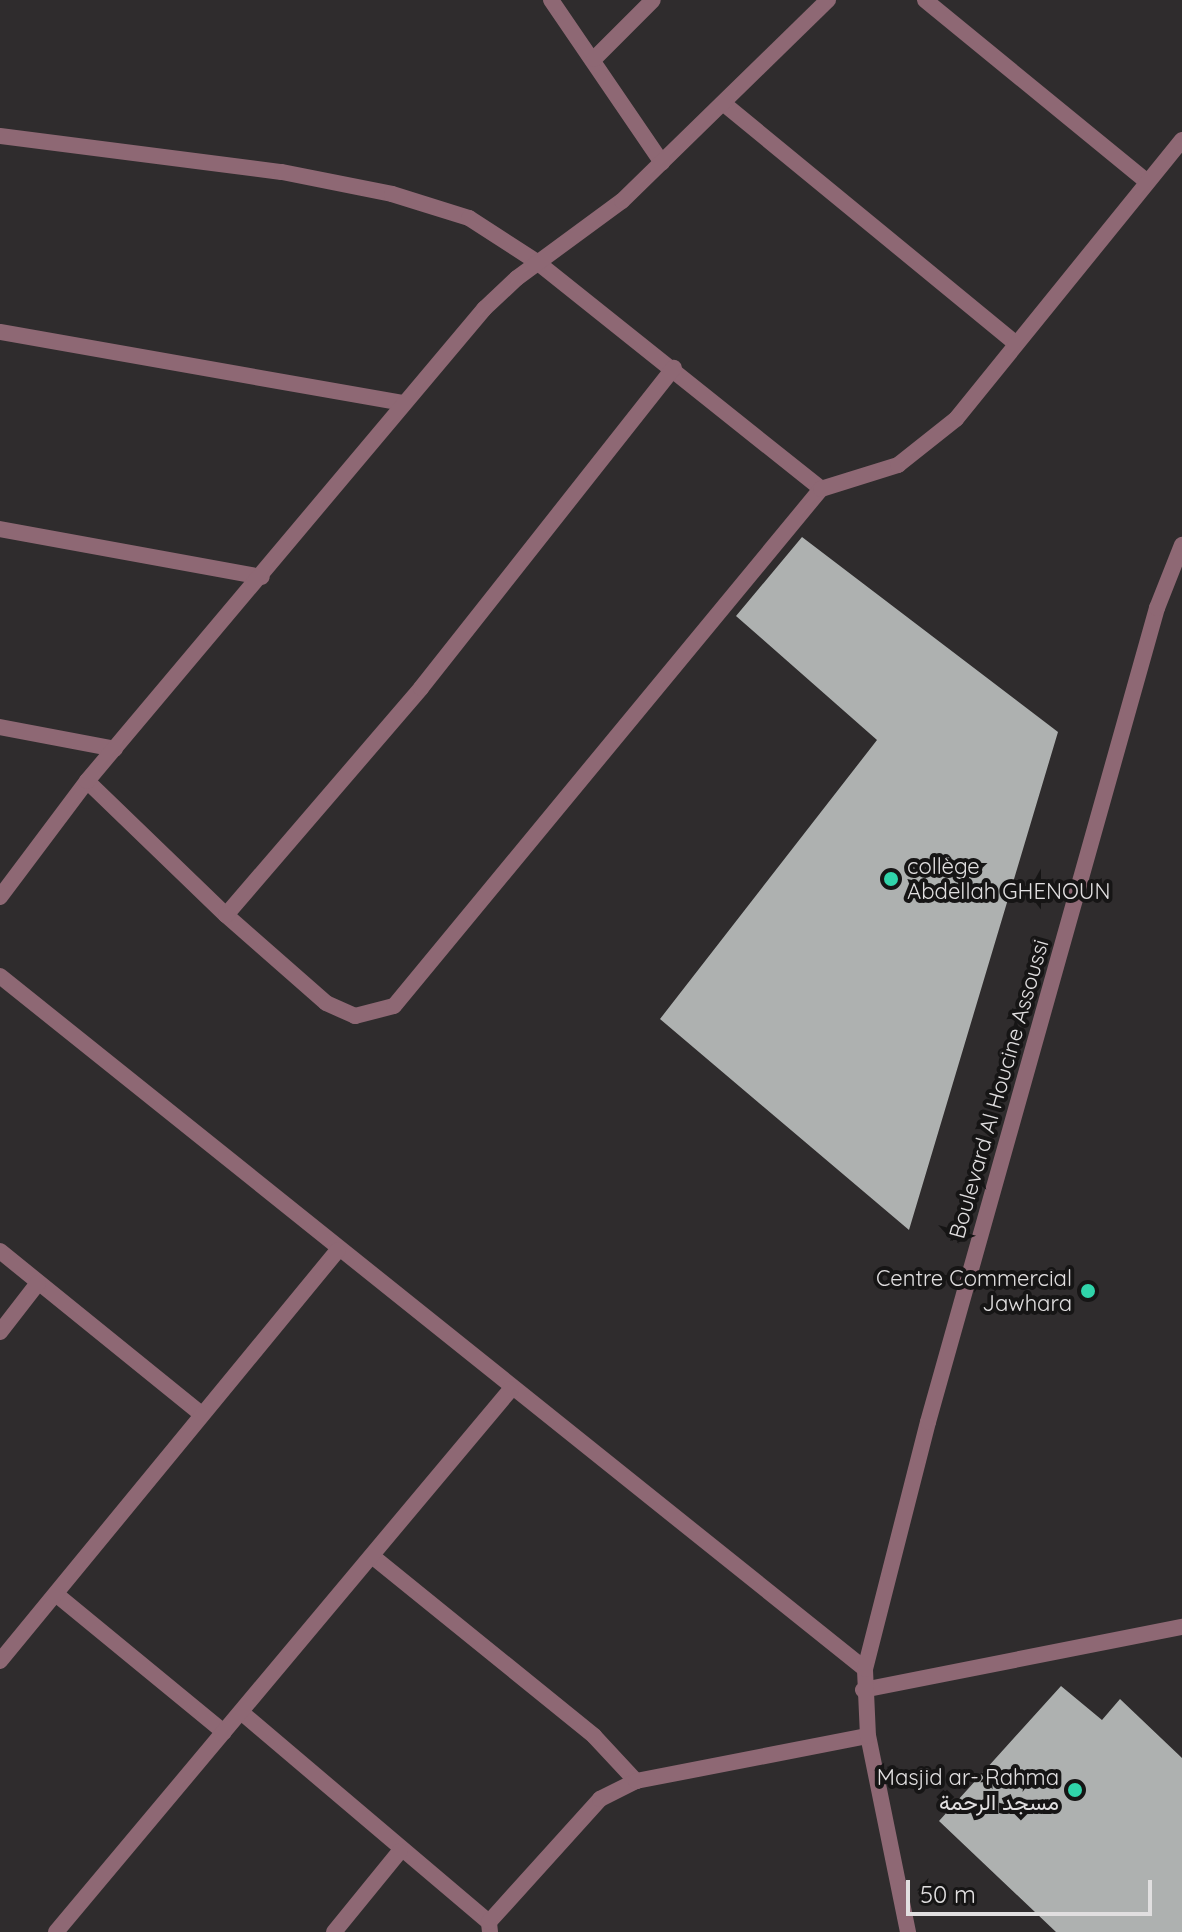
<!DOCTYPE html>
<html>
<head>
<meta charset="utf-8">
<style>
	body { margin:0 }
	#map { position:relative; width:1182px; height:1932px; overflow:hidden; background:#2f2c2d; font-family:Quicksand,Vazirmatn,sans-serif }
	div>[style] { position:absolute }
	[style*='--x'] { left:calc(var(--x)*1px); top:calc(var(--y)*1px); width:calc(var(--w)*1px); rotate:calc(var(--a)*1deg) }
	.building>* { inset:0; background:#aeb1b0 }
	.street>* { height:16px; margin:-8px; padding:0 8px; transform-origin:8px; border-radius:8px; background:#8e6874 }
	.dots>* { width:22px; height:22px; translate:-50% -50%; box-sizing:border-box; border:4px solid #161515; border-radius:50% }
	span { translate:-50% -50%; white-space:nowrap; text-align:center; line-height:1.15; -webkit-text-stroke:8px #161515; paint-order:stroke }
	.poi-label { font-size:22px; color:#e1dfe0 }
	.left { translate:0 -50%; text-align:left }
	.right { translate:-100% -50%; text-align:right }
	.street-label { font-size:22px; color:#e1dfe0 }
	.scale { position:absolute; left:906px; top:1880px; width:246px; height:36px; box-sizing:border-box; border:4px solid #e1dfe0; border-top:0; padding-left:10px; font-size:24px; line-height:28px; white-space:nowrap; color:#e1dfe0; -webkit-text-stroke:6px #161515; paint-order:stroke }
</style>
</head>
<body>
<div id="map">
	<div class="building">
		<div style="clip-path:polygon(802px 537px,1058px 732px,909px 1230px,660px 1019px,877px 740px,736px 616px)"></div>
		<div style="clip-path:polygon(1061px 1686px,1102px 1720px,1120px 1699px,1182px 1758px,1182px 1932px,1056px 1932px,939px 1821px)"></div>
	</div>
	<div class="street">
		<div style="--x:551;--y:0;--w:197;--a:55.7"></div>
		<div style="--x:925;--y:0;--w:287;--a:39.3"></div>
		<div style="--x:594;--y:59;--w:83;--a:-45"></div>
		<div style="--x:723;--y:103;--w:379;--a:39.4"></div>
		<div style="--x:0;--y:136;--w:284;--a:7.3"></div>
		<div style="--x:282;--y:172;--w:112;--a:11.3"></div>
		<div style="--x:392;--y:194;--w:81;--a:17.3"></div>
		<div style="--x:469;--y:218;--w:81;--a:32.9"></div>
		<div style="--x:537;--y:262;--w:364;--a:38.6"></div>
		<div style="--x:0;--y:332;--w:410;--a:10"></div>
		<div style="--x:0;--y:529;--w:266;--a:10.4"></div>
		<div style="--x:0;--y:727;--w:117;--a:10.8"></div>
		<div style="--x:87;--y:781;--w:193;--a:44"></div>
		<div style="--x:226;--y:915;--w:133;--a:41.3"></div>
		<div style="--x:326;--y:1003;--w:32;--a:24"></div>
		<div style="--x:355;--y:1016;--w:40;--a:-14.4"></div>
		<div style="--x:394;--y:1006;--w:671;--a:-50.45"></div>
		<div style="--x:821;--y:489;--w:81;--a:-17.3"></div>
		<div style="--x:898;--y:465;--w:74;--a:-38.4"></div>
		<div style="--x:956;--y:419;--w:359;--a:-51"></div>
		<div style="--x:0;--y:897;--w:145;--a:-53.1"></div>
		<div style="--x:87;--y:781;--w:617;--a:-49.93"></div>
		<div style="--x:484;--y:309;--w:45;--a:-43.2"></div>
		<div style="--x:517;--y:278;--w:130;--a:-36.3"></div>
		<div style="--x:622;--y:201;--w:288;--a:-44.3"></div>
		<div style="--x:226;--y:915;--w:299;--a:-49.3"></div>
		<div style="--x:421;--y:688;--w:408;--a:-51.7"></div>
		<div style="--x:0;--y:976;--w:1108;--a:38.7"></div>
		<div style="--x:0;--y:1251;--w:259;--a:39"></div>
		<div style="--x:0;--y:1332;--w:62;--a:-52.2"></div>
		<div style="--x:372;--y:1556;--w:286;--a:39"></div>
		<div style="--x:594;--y:1736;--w:62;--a:47"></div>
		<div style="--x:57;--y:1595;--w:216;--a:39.4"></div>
		<div style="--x:0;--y:1661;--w:532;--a:-50.57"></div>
		<div style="--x:863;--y:1690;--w:325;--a:-11.2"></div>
		<div style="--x:241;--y:1712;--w:325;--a:40.3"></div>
		<div style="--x:56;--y:1932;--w:708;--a:-50.04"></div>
		<div style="--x:334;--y:1932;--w:104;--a:-50.8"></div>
		<div style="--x:490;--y:1932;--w:10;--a:-96"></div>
		<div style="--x:489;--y:1922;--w:166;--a:-47.9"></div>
		<div style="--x:600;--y:1799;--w:40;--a:-26.6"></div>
		<div style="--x:636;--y:1781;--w:236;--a:-11"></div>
		<div style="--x:908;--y:1932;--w:200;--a:-101.5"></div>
		<div style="--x:868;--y:1736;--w:67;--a:-92.6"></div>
		<div style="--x:865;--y:1669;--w:255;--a:-75.7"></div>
		<div style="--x:928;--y:1422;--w:846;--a:-74.29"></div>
		<div style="--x:1157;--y:608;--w:68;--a:-68.4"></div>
	</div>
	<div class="dots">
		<div style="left:891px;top:879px;background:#30d4aa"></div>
		<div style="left:1088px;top:1291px;background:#30d4aa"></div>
		<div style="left:1075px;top:1790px;background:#30d4aa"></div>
	</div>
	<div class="poi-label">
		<span class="left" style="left:907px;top:879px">collège<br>Abdellah GHENOUN</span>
		<span class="right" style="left:1072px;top:1291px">Centre Commercial<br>Jawhara</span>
		<span class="right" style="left:1059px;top:1790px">Masjid ar- Rahma<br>مسجد الرحمة</span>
	</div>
	<div class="street-label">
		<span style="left:999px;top:1089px;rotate:-74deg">Boulevard Al Houcine Assoussi</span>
	</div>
	<div class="scale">50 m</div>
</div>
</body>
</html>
